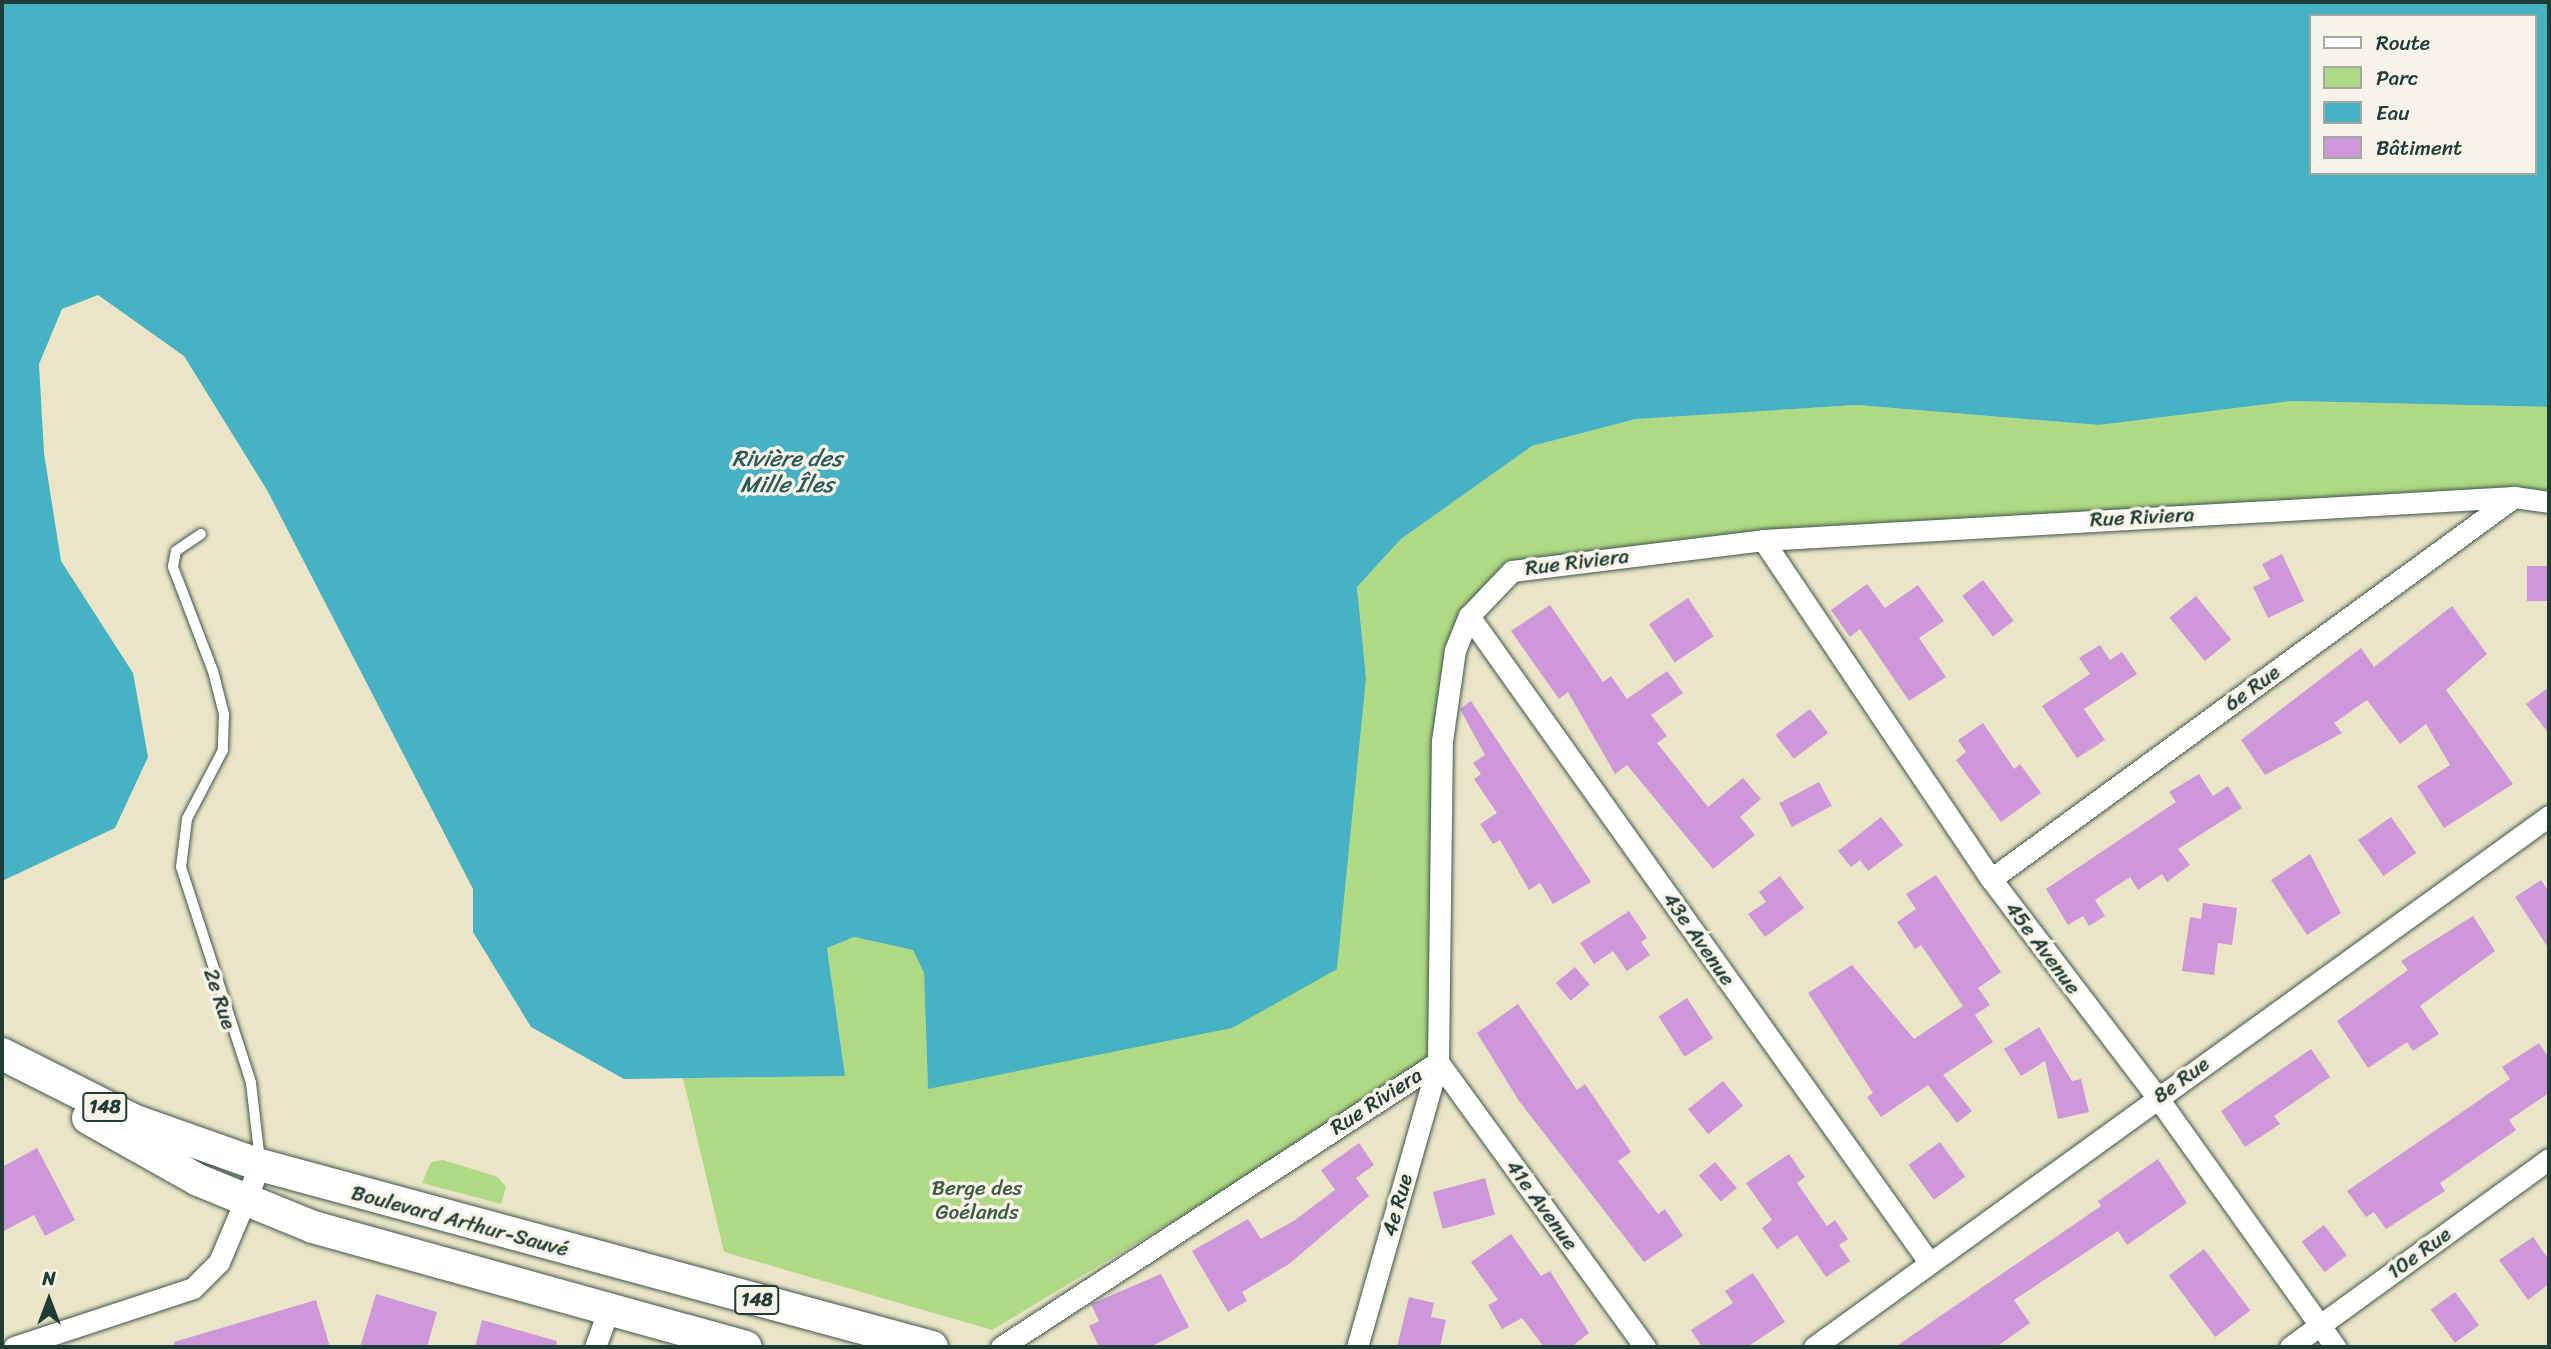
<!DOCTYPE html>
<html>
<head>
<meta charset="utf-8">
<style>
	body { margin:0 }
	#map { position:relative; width:2551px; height:1349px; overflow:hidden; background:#ebe5c7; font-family:Sriracha,sans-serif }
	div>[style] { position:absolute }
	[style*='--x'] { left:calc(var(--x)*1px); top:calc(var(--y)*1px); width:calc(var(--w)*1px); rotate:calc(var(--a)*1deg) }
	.green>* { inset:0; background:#afd984 }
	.water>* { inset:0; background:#46b2c3 }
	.building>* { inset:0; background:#cd97da; transform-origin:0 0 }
	.roads { filter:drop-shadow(0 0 2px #3e564a) drop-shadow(0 0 2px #3e564a) }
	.service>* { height:10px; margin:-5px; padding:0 5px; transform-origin:5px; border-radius:5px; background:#fff }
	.minor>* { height:21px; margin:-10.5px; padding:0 10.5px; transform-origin:10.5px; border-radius:10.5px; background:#fff }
	.primary>* { height:32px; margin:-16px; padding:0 16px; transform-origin:16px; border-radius:16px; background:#fff }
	span { translate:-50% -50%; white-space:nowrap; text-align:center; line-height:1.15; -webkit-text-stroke:7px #f7f3e8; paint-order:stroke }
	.shield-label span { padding:2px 5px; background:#f7f3e8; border:2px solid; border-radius:5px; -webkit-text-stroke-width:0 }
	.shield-label { font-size:19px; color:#1f3d34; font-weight:700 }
	.street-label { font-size:21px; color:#1f3d34 }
	.park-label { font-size:21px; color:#3c5c44 }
	.water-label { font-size:23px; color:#295a58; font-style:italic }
	.frame { position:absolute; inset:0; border:4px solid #1f3d34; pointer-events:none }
	.legend { position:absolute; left:2309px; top:14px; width:228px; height:161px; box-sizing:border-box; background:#f7f3e8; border:2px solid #a1aaa0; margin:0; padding:9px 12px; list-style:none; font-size:21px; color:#1f3d34 }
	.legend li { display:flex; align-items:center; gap:14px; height:35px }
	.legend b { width:35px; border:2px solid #a1aaa0 }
	.north { position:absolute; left:14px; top:1265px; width:70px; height:70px; -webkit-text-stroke:5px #f7f3e8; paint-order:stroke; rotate:0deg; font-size:19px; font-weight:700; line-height:28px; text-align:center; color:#1f3d34 }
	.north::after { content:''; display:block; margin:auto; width:24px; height:32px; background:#1f3d34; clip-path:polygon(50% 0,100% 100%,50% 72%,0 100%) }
</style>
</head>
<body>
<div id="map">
	<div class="green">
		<div style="clip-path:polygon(2292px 401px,2549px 407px,2549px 499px,2525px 494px,1512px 569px,1455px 650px,1438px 1062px,992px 1330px,724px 1252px,683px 1078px,845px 1076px,827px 948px,854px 937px,913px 950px,924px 973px,928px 1088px,1366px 678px,1357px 587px,1401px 539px,1532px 446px,1636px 419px,1857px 405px,2099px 425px)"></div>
		<div style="clip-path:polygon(443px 1160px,498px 1177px,506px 1187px,501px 1204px,422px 1183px,431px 1162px)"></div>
	</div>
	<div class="water">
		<div style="clip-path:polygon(evenodd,2px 2px,2549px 2px,2549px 407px,2292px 401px,2099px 425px,1857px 405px,1636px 419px,1532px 446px,1401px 539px,1357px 587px,1366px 678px,1337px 969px,1232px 1028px,928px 1089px,924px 973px,913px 950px,854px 937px,827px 948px,845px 1076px,624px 1079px,531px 1027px,473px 932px,473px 889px,267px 490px,184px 356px,98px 295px,62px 309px,39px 364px,44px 453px,61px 561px,133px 673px,148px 757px,115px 828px,2px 881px,2px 2px,2311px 16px,2535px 16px,2535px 173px,2311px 173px,2311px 16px)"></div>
	</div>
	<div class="building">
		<div style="clip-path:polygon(2282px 554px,2304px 601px,2268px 618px,2253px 587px,2270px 579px,2262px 564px)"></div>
		<div style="left:2527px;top:566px;width:22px;height:35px"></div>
		<div style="left:1983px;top:580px;width:51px;height:26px;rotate:53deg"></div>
		<div style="clip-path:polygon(1867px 584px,1885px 608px,1918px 585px,1944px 621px,1919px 638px,1946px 677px,1909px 701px,1860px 629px,1850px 637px,1831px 610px)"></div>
		<div style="left:2196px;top:596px;width:56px;height:34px;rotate:51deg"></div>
		<div style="left:1688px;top:598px;width:46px;height:47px;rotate:56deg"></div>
		<div style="clip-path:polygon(1550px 605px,1603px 682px,1611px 676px,1627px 699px,1667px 671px,1683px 693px,1651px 715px,1667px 736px,1657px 743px,1708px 807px,1743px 778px,1761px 799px,1740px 817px,1755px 835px,1713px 869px,1627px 765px,1615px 774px,1568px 692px,1559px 699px,1511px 631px)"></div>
		<div style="clip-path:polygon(2452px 606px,2487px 654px,2446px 690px,2513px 784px,2444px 828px,2417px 786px,2450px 765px,2426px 724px,2400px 744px,2367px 700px,2334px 723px,2342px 733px,2265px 775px,2241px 740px,2361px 648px,2374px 667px)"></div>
		<div style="clip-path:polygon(2100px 645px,2110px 660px,2122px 652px,2137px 674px,2084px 709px,2105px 740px,2077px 758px,2042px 706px,2090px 674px,2079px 658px)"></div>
		<div style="clip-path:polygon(2549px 687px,2549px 734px,2526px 704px)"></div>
		<div style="clip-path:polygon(1471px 701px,1591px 882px,1553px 904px,1540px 883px,1529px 890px,1500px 840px,1493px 844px,1480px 824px,1497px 813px,1474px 779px,1481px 774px,1473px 763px,1485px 755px,1460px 709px)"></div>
		<div style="left:1810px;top:709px;width:30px;height:43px;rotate:53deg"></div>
		<div style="clip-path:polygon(1983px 723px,2014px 769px,2020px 764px,2041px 793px,2001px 822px,1956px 760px,1966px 752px,1958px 740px)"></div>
		<div style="clip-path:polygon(2199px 774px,2213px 796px,2228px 786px,2242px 808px,2178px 849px,2190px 865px,2167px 882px,2162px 874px,2138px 890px,2130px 877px,2095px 900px,2105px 916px,2089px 926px,2083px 916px,2068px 925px,2046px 889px,2176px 802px,2169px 792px)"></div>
		<div style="left:1819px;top:782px;width:27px;height:45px;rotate:62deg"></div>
		<div style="clip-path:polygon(1881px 817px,1903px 845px,1868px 871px,1860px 860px,1851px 867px,1838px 851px)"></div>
		<div style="left:2391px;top:817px;width:44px;height:40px;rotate:55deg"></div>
		<div style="clip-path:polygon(2310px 854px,2341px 913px,2307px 935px,2271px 880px)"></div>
		<div style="clip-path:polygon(1936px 875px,2001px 972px,1978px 988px,1990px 1005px,1975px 1015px,1993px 1042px,1943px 1075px,1972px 1111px,1957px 1123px,1928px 1085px,1881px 1117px,1867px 1097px,1873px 1093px,1808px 993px,1852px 965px,1914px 1039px,1963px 1006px,1921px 945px,1915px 949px,1897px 922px,1916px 909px,1906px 894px)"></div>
		<div style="clip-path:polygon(1780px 876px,1804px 908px,1765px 937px,1748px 914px,1766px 902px,1759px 892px)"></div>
		<div style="clip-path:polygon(2541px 880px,2549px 892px,2549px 949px,2515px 897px)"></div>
		<div style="clip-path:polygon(2203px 903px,2237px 908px,2232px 945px,2218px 943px,2214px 975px,2182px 971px,2190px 917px,2201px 919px)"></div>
		<div style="clip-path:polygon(1629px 911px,1647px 938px,1641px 942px,1650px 955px,1627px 971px,1613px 951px,1594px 964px,1580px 943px)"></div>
		<div style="clip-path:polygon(2473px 916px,2495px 951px,2420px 1006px,2439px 1034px,2413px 1051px,2407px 1042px,2368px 1068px,2337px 1021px,2408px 970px,2401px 961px)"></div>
		<div style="left:1575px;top:967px;width:23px;height:25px;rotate:50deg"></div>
		<div style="left:1687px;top:998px;width:48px;height:34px;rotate:57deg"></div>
		<div style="clip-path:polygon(1518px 1004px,1577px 1090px,1585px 1084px,1631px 1152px,1618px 1161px,1658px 1214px,1665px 1209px,1683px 1236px,1644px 1262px,1519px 1101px,1477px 1033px)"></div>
		<div style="clip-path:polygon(2039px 1027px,2072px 1081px,2081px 1079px,2089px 1112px,2058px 1119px,2045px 1061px,2021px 1076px,2004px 1049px)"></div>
		<div style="clip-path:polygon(2539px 1043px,2549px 1058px,2549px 1093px,2509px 1120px,2516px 1130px,2440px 1183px,2445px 1191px,2386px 1229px,2374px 1212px,2366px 1217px,2347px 1191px,2510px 1079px,2502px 1067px)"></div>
		<div style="clip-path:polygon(2311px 1049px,2330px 1077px,2274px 1116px,2280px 1124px,2245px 1147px,2221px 1111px)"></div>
		<div style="left:1723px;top:1081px;width:32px;height:45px;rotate:51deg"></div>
		<div style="left:1940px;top:1142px;width:43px;height:39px;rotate:54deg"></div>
		<div style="clip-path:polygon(1359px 1143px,1374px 1165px,1356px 1178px,1369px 1196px,1289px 1264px,1242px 1292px,1247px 1301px,1228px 1312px,1192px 1251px,1248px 1219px,1261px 1239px,1295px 1220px,1335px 1190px,1321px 1170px)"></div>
		<div style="clip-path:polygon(37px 1148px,75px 1220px,45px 1236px,34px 1215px,2px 1232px,2px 1167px)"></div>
		<div style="clip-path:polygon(1789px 1154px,1805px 1177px,1797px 1183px,1827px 1226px,1835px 1220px,1848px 1239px,1839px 1245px,1850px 1261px,1826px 1277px,1797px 1235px,1777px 1249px,1762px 1228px,1772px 1220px,1746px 1183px)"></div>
		<div style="clip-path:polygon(2158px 1159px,2187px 1203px,2127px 1245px,2118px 1231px,2014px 1300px,2030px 1323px,1996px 1347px,1895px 1347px,2101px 1206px,2098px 1201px)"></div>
		<div style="left:1715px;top:1162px;width:34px;height:21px;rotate:50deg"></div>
		<div style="left:1485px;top:1178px;width:38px;height:54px;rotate:75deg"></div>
		<div style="left:2324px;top:1225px;width:38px;height:28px;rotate:53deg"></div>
		<div style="clip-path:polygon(1511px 1234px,1541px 1276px,1550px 1271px,1589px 1333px,1571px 1347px,1544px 1347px,1522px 1318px,1502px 1329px,1488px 1305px,1498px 1300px,1471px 1262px)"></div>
		<div style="clip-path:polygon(2533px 1237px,2549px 1260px,2549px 1284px,2528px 1300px,2499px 1260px)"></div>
		<div style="left:2204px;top:1249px;width:77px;height:44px;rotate:53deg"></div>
		<div style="clip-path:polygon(1753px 1273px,1785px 1322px,1747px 1347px,1702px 1347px,1691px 1330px,1733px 1303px,1725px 1291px)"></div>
		<div style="clip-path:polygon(1161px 1274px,1189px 1327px,1150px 1347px,1099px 1347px,1089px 1326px,1099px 1321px,1091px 1304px)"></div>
		<div style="left:2455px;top:1292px;width:41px;height:30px;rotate:54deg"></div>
		<div style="clip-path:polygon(376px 1294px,437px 1312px,427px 1347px,360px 1347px)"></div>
		<div style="clip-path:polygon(1409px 1297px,1434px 1303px,1431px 1317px,1446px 1320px,1440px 1347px,1397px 1347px)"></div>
		<div style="clip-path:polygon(316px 1300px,330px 1347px,174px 1347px,174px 1342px)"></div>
		<div style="clip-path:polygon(482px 1320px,557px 1341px,556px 1347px,475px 1347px)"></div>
	</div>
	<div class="roads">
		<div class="service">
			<div style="--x:201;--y:534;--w:30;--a:146"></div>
			<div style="--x:176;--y:551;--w:16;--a:101"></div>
			<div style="--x:173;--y:567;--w:111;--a:69"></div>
			<div style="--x:213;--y:671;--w:44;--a:75.7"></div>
			<div style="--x:224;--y:714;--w:36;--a:92"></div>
			<div style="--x:223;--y:750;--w:78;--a:117.6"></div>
			<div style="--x:187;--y:819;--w:48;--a:97.1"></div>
			<div style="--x:181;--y:867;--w:227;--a:72"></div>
			<div style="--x:251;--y:1083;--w:79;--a:83.4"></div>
		</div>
		<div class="minor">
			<div style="--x:1763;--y:540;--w:409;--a:56.1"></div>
			<div style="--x:1991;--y:879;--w:274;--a:52.7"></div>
			<div style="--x:2157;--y:1097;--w:307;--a:54.5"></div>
			<div style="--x:1469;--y:616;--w:793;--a:54.55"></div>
			<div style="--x:1991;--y:879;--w:648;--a:-36.14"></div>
			<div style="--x:1438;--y:1062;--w:352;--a:54"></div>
			<div style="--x:14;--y:1347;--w:188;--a:-18.2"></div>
			<div style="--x:193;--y:1288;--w:37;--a:-45"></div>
			<div style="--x:219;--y:1262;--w:105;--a:-67.1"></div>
			<div style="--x:595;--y:1347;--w:38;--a:-70"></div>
			<div style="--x:1001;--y:1347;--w:522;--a:-33.11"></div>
			<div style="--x:1438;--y:1062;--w:321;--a:-89.3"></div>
			<div style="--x:1442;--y:741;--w:92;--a:-81.9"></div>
			<div style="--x:1455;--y:650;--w:37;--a:-68"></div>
			<div style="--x:1469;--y:616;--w:62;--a:-46.3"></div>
			<div style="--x:1512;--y:571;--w:253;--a:-7"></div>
			<div style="--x:1763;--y:540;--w:752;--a:-3.28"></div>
			<div style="--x:2514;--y:497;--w:35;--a:8"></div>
			<div style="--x:1357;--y:1347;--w:296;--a:-74.1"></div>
			<div style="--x:1814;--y:1347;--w:907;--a:-35.85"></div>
			<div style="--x:2290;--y:1347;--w:320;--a:-36"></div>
		</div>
		<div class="primary">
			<div style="--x:2;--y:1054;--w:147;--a:26.7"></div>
			<div style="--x:133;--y:1120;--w:135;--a:19.5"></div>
			<div style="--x:260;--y:1165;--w:696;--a:15.15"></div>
			<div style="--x:88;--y:1118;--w:126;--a:29.4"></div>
			<div style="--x:198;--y:1180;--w:124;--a:22.2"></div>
			<div style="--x:313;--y:1227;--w:449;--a:15.5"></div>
		</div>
	</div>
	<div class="shield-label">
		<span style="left:105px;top:1107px">148</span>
		<span style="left:757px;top:1300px">148</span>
	</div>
	<div class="street-label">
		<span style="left:2142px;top:517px;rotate:-3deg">Rue Riviera</span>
		<span style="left:1577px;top:562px;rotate:-7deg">Rue Riviera</span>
		<span style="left:2252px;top:688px;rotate:-36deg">6e Rue</span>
		<span style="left:1699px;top:939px;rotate:55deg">43e Avenue</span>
		<span style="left:2043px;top:948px;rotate:53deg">45e Avenue</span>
		<span style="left:220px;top:999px;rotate:72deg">2e Rue</span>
		<span style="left:2181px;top:1080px;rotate:-36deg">8e Rue</span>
		<span style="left:1376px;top:1101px;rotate:-33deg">Rue Riviera</span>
		<span style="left:1397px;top:1205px;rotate:-74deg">4e Rue</span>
		<span style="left:1542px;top:1205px;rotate:54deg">41e Avenue</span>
		<span style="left:460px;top:1221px;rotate:15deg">Boulevard Arthur-Sauvé</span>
		<span style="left:2419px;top:1253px;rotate:-36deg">10e Rue</span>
	</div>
	<div class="park-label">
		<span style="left:977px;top:1200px">Berge des<br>Goélands</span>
	</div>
	<div class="water-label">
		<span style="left:787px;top:472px">Rivière des<br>Mille Îles</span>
	</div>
	<div class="frame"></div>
	<ul class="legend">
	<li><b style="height:9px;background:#fff"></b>Route</li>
	<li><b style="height:19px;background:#afd984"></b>Parc</li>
	<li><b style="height:19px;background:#46b2c3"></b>Eau</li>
	<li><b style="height:19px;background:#cd97da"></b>Bâtiment</li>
	</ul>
	<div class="north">N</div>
</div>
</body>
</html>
